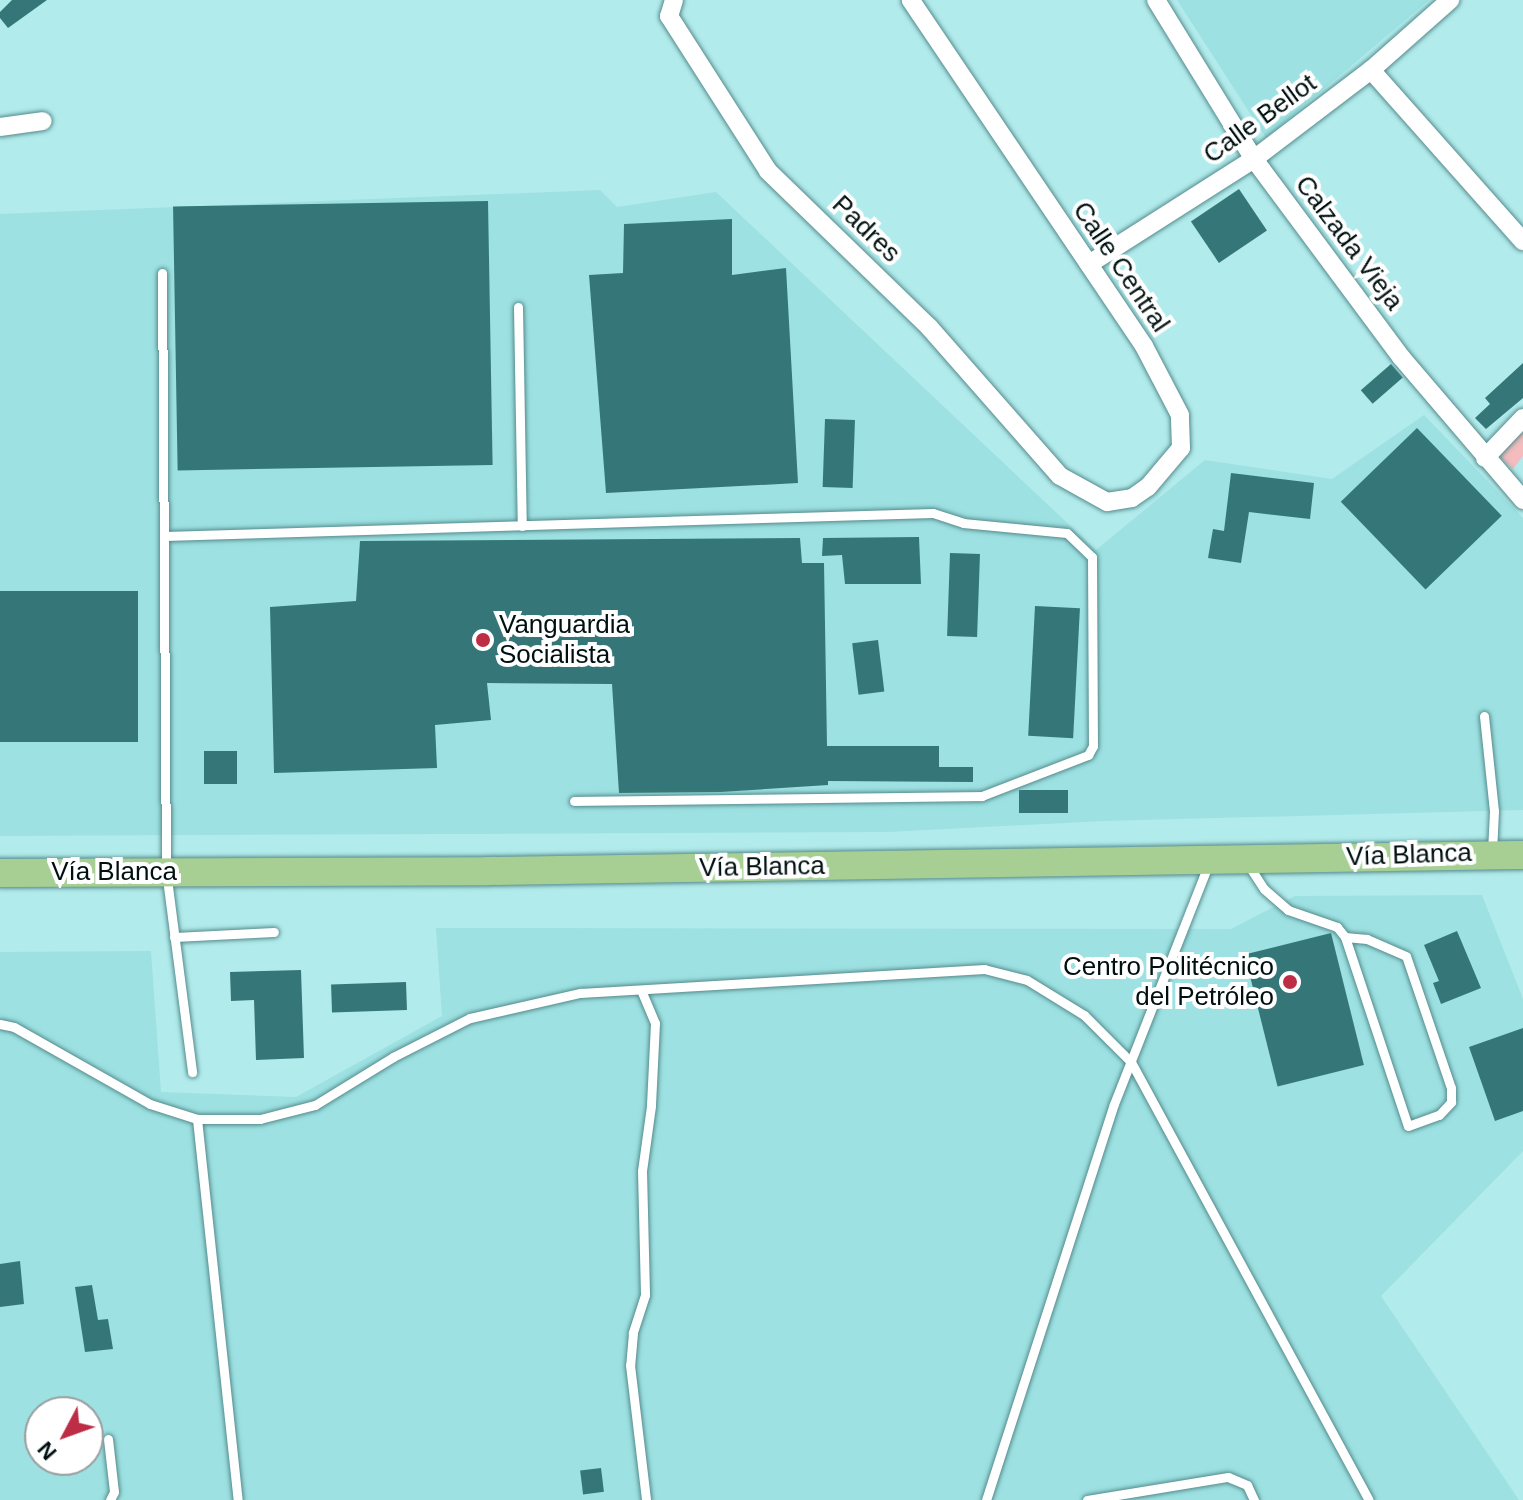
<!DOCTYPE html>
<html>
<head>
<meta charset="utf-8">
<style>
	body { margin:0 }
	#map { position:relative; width:1523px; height:1500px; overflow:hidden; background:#b2ebec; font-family:Arial,sans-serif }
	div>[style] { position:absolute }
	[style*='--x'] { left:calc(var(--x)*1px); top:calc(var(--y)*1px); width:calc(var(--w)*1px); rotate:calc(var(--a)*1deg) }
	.built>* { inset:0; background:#9de1e2 }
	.green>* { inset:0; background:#f3bcbe }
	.building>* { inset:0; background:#357778; transform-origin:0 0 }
	.roads { filter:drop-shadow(0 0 2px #558b8c) drop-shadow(0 0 2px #558b8c) }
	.service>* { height:9px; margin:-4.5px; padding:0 4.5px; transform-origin:4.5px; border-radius:4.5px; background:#fff }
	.minor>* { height:18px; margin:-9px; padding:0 9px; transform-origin:9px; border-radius:9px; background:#fff }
	.primary>* { height:28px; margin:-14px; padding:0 14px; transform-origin:14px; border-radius:14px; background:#a7cf94 }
	.dots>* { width:22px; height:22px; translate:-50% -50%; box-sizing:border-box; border:4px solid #fff; border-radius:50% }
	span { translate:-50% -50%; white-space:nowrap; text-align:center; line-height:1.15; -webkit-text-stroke:8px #fff; paint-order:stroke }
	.street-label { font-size:26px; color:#001010 }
	.poi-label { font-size:26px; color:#001010 }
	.left { translate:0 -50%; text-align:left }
	.right { translate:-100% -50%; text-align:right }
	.north { position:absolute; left:24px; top:1396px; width:80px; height:80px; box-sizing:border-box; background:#fff; border:2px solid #999f9f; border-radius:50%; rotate:229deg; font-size:22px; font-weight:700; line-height:32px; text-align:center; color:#001010 }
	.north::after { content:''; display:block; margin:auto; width:28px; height:36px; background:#be2d46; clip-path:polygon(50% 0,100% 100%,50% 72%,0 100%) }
</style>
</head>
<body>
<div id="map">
	<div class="built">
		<div style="clip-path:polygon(1177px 0,1429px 0,1266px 138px)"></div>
		<div style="clip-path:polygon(600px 190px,617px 207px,716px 192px,1096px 550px,1205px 460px,1332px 479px,1424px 415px,1523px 518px,1523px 810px,1103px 821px,888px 832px,0 836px,0 214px)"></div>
		<div style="clip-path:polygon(evenodd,1482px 895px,1523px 999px,1523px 1151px,1381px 1296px,1519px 1500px,0 1500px,0 952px,151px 951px,161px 1092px,296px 1097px,442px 1016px,436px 928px,1231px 929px,1295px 896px,1482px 895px,40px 1412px,88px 1412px,88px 1460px,40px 1460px,40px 1412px)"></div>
	</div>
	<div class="green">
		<div style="clip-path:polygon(1523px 432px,1523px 456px,1513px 469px,1501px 458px,1500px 451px)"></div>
	</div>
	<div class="building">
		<div style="clip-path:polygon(12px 0,47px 0,8px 28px,0 18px,0 12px)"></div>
		<div style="left:1239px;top:189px;width:50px;height:58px;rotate:56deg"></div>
		<div style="left:488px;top:201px;width:264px;height:315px;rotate:89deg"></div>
		<div style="clip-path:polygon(732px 219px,732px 275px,786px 268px,798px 483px,606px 493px,589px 275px,623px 273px,624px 224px)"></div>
		<div style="clip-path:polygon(1523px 363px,1523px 398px,1486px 429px,1475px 418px,1490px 404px,1485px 398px)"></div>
		<div style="left:1391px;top:364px;width:18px;height:40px;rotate:49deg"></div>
		<div style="left:825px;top:419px;width:30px;height:68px;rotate:2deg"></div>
		<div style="left:1417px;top:428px;width:122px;height:106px;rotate:46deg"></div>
		<div style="clip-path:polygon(1231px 473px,1314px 483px,1310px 519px,1249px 512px,1241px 563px,1208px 558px,1213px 529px,1224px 531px)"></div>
		<div style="clip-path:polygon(919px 537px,921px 584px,845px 584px,842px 555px,822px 556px,823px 538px)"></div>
		<div style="clip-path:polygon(800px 538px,802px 563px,824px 563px,827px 746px,939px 746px,939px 767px,973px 767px,973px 782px,828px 781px,828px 785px,721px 792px,619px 793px,612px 684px,487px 683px,491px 720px,435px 725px,437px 768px,274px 773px,270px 607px,356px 601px,360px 541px)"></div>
		<div style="left:950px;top:553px;width:30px;height:83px;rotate:2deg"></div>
		<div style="left:0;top:591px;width:138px;height:151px"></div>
		<div style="left:1035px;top:606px;width:45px;height:130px;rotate:3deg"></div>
		<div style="left:878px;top:640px;width:52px;height:26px;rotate:83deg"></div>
		<div style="left:204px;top:751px;width:33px;height:33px"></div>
		<div style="left:1019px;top:790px;width:49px;height:23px"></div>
		<div style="clip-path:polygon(1457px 931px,1481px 988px,1441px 1004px,1433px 983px,1439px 981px,1424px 945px)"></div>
		<div style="left:1331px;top:933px;width:136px;height:89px;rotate:76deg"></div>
		<div style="clip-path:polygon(301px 970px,304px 1058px,256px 1060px,254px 1000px,231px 1001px,230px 972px)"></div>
		<div style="left:406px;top:982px;width:28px;height:75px;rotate:88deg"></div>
		<div style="clip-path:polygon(1523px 1028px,1523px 1111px,1495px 1121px,1469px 1047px)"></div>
		<div style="clip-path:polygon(20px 1261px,24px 1304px,0 1307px,0 1264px)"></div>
		<div style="clip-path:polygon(92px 1285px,98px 1320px,108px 1319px,113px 1349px,85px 1352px,75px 1287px)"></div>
		<div style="left:601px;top:1468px;width:24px;height:21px;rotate:83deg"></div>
	</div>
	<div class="roads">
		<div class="service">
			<div style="--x:162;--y:273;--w:598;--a:89.62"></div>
			<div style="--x:166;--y:871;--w:203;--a:82.6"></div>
			<div style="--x:518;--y:307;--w:219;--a:89"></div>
			<div style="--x:165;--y:536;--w:768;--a:-1.72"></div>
			<div style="--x:933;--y:513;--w:32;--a:18"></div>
			<div style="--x:963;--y:523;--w:104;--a:5.5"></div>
			<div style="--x:1067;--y:533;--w:35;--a:44"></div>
			<div style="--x:1092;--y:557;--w:189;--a:89.7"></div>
			<div style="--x:1093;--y:746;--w:10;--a:119"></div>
			<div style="--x:1088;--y:755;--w:114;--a:158.9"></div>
			<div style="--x:982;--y:796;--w:408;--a:179.3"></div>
			<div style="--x:1484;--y:716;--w:96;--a:84"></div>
			<div style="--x:1494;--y:811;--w:41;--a:92.8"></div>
			<div style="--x:1249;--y:866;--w:27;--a:57"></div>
			<div style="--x:1264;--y:889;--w:32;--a:41"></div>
			<div style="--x:1288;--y:910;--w:52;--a:19.1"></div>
			<div style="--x:1337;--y:927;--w:13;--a:51"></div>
			<div style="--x:1345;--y:937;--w:199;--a:71.6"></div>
			<div style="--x:1408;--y:1126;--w:33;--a:-20"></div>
			<div style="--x:1439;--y:1115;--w:18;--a:-47"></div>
			<div style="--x:1451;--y:1102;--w:14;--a:-90"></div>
			<div style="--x:1451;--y:1088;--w:139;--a:-108.8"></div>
			<div style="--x:1406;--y:956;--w:43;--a:-156.4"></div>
			<div style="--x:1367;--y:939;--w:22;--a:-175"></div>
			<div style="--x:174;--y:937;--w:100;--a:-2.9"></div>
			<div style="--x:641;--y:990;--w:36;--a:67"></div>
			<div style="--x:655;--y:1023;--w:83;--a:92.8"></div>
			<div style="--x:651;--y:1106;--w:66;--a:97.9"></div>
			<div style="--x:642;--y:1171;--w:124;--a:88.6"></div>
			<div style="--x:645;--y:1295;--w:40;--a:108"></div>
			<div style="--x:633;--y:1333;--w:32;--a:95"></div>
			<div style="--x:630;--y:1365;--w:136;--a:83.2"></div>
			<div style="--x:0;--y:1024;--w:14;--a:12"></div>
			<div style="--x:14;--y:1027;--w:156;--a:29.5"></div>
			<div style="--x:150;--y:1104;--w:49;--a:17.7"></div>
			<div style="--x:197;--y:1119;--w:63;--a:0"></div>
			<div style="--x:260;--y:1119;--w:57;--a:-14.3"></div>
			<div style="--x:315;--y:1105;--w:92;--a:-31.6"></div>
			<div style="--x:393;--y:1057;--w:86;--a:-26.9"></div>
			<div style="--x:470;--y:1018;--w:113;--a:-12.8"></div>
			<div style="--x:580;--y:993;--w:405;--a:-3.4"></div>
			<div style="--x:984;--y:969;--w:44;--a:14.3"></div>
			<div style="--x:1027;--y:980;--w:67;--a:31.6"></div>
			<div style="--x:1084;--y:1015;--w:66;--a:45"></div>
			<div style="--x:1131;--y:1062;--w:498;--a:61.5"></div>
			<div style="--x:197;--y:1119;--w:383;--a:83.9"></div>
			<div style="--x:108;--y:1439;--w:53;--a:83.5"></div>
			<div style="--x:114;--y:1492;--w:9;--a:117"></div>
			<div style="--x:986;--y:1500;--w:416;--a:-72.1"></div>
			<div style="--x:1114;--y:1104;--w:257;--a:-68.5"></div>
			<div style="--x:1087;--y:1500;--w:143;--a:-9.3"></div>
			<div style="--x:1228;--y:1477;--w:21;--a:23"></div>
			<div style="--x:1247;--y:1485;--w:17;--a:65"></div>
		</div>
		<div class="minor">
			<div style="--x:674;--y:0;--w:17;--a:107"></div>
			<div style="--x:669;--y:16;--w:184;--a:57.4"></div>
			<div style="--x:768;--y:171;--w:224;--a:44.1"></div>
			<div style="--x:929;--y:327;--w:198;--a:48.7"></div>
			<div style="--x:1060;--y:476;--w:54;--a:29"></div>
			<div style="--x:1107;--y:502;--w:25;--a:-9"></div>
			<div style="--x:1132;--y:498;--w:19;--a:-35"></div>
			<div style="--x:1148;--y:487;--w:51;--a:-49.8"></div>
			<div style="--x:1181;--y:448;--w:33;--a:-92"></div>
			<div style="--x:1180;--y:415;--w:78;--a:-117.6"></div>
			<div style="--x:1144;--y:346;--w:417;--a:-124"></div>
			<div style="--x:1156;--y:0;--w:187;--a:58.4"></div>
			<div style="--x:1254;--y:159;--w:247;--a:53.4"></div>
			<div style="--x:1401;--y:357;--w:188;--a:49.5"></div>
			<div style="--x:1371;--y:70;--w:229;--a:48.4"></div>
			<div style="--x:0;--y:127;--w:43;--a:-7.9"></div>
			<div style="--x:1089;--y:264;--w:196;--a:-32.5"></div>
			<div style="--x:1254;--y:159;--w:147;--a:-37.3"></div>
			<div style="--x:1371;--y:70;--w:106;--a:-41.5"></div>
			<div style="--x:1485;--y:458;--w:55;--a:-46.5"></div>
		</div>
		<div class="primary">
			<div style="--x:0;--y:873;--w:488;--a:-0.2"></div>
			<div style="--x:488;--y:871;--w:1035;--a:-0.89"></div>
		</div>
	</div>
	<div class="dots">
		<div style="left:483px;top:640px;background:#be2d46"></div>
		<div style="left:1290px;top:982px;background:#be2d46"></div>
	</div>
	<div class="street-label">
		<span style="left:1260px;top:119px;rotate:-36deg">Calle Bellot</span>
		<span style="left:866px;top:229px;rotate:44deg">Padres</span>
		<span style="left:1349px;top:243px;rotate:53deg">Calzada Vieja</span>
		<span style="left:1121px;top:267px;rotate:56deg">Calle Central</span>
		<span style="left:1409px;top:855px;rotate:-2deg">Vía Blanca</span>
		<span style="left:762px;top:867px;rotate:-1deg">Vía Blanca</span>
		<span style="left:114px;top:872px">Vía Blanca</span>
	</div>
	<div class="poi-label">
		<span class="left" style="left:499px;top:640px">Vanguardia<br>Socialista</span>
		<span class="right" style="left:1274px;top:982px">Centro Politécnico<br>del Petróleo</span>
	</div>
	<div class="north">N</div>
</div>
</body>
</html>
